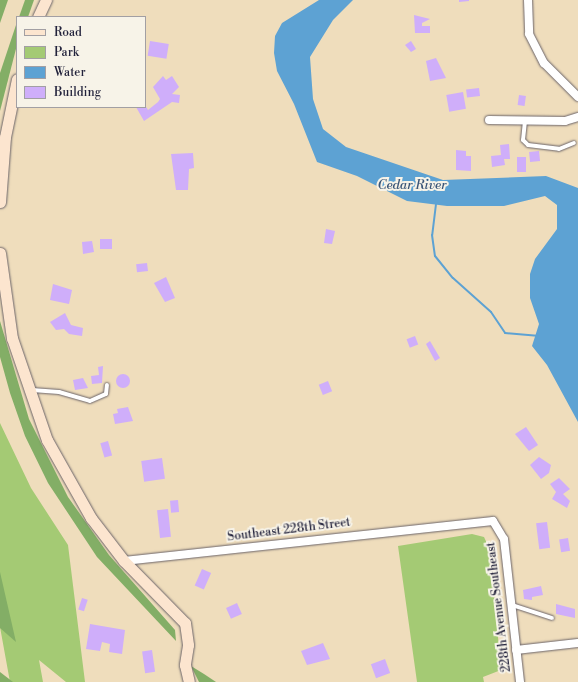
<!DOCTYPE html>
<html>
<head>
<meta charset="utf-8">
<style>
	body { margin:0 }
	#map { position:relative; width:578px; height:682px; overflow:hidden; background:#efddbc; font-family:"Libre Bodoni",serif }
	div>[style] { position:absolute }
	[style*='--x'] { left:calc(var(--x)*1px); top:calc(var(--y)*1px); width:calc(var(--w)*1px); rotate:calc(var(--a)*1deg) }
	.green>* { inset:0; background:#a4ca74 }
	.forest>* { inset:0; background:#83ae66 }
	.water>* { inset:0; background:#5da2d3 }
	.stream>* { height:2px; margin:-1px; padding:0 1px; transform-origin:1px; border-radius:1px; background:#5da2d3 }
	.building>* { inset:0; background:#cfaefa; transform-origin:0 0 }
	.round { border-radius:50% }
	.roads { filter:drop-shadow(0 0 1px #6a6368) drop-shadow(0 0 1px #6a6368) }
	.lane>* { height:4px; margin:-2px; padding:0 2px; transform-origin:2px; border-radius:2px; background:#fff }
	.street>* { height:8px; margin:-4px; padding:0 4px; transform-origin:4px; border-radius:4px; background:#fff }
	.secondary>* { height:11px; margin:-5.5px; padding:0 5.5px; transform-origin:5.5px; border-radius:5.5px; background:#fce5cf }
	span { translate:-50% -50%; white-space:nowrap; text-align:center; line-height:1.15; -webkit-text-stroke:4px #f7f3e8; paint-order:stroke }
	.street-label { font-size:12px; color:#22223b }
	.water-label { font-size:13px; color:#3a5578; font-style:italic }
	.legend { position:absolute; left:16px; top:16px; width:130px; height:92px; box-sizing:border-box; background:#f7f3e8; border:1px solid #a29fa3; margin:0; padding:5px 7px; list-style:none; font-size:12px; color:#22223b }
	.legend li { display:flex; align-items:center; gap:8px; height:20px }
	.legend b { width:20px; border:1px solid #a29fa3 }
</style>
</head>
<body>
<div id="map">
	<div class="green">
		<div style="clip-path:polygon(0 423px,31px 488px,68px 545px,85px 682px,66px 682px,39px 660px,43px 682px,10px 682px,0 627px)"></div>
		<div style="clip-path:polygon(472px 534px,484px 537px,490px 550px,501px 670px,483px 677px,484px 682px,417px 682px,398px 546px)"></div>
	</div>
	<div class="forest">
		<div style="clip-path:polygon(0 0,8px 0,0 23px)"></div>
		<div style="clip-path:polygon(25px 0,34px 0,28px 17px,19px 17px)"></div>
		<div style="clip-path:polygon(17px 22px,17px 45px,0 111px,0 73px)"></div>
		<div style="clip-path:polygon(0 321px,29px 419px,68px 497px,109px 555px,175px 630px,176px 641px,97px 557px,48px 483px,25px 436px,10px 393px,0 357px)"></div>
		<div style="clip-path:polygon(0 572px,16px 642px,0 628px)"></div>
		<div style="clip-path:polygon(191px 666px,204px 674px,216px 682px,199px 682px)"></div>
		<div style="clip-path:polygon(0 672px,13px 682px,0 682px)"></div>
	</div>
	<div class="water">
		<div style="clip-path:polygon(319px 0,353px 0,333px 20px,310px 57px,313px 99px,323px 129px,346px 147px,443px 180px,546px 176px,578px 188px,578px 422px,547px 365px,532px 346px,539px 324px,530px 298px,530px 274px,535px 259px,557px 229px,557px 205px,545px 196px,504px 206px,447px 206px,407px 201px,357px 176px,317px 162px,294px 104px,277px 71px,274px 53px,275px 36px,282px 23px)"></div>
	</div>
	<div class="stream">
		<div style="--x:436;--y:204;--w:31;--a:97"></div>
		<div style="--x:432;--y:235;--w:21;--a:82"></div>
		<div style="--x:435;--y:256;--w:28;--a:51"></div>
		<div style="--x:453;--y:278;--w:51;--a:41.8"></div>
		<div style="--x:491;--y:312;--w:25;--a:56"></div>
		<div style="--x:505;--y:333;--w:32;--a:5"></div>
	</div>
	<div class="building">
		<div style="clip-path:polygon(459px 0,469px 0,469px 1px,459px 2px)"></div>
		<div style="clip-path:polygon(414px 15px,430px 19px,422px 23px,422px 26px,430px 26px,430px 33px,415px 33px)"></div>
		<div style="left:150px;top:41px;width:19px;height:15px;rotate:9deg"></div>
		<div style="clip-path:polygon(411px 41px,416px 49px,411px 52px,405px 45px)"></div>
		<div style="clip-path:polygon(436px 58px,446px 78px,430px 81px,426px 61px)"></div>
		<div style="clip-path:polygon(163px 76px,166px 80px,172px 76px,179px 87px,172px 94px,180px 95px,179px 103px,172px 102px,144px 121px,136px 107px,145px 105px,148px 110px,158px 102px,160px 99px,153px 87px)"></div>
		<div style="left:479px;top:88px;width:8px;height:13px;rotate:83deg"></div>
		<div style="left:463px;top:92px;width:17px;height:17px;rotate:80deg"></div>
		<div style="left:519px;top:95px;width:7px;height:10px;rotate:8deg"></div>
		<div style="clip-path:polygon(509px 144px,510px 159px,504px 159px,505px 165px,492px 167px,491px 156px,501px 155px,500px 145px)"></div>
		<div style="clip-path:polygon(456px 150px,466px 151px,466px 156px,471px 156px,471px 171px,456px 170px)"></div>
		<div style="left:539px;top:151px;width:10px;height:10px;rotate:84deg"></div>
		<div style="clip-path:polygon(193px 153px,194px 168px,189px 169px,188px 190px,176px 190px,171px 154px)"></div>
		<div style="left:517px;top:157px;width:9px;height:15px"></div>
		<div style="clip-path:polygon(326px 229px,335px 231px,332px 244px,324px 243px)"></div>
		<div style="left:112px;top:239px;width:10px;height:12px;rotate:90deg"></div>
		<div style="clip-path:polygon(92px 241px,94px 252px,83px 254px,82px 242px)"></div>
		<div style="left:147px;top:263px;width:8px;height:11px;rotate:83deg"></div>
		<div style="clip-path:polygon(166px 277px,175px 298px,165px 302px,154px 283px)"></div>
		<div style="clip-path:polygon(53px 284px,72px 290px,69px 304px,50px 300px)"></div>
		<div style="clip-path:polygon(65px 313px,71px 325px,83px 328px,82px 336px,69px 334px,64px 329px,56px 330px,50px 322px)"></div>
		<div style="left:415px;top:336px;width:9px;height:9px;rotate:69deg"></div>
		<div style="clip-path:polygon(430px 341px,440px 358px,435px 361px,426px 344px)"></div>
		<div style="clip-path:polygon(103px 366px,102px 383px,92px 384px,91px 376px,99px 375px,98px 367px)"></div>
		<div class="round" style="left:116px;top:374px;width:14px;height:14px"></div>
		<div style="clip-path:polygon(83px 378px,88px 388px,75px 390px,73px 380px)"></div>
		<div style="left:328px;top:381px;width:11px;height:10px;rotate:68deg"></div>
		<div style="clip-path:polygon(128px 407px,133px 421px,115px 424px,113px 414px,118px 413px,117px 409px)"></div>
		<div style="clip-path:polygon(526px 427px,538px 445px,529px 451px,515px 434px)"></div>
		<div style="left:108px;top:441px;width:15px;height:8px;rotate:74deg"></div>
		<div style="clip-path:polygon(539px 457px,551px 465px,549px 473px,541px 479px,530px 465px)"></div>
		<div style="left:162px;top:458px;width:21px;height:21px;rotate:82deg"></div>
		<div style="clip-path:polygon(559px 478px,570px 489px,563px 494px,570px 501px,567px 508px,552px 499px,556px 492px,550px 484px)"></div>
		<div style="left:178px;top:500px;width:12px;height:8px;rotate:85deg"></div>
		<div style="left:168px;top:509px;width:28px;height:11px;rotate:84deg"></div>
		<div style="left:547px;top:522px;width:26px;height:11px;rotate:83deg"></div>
		<div style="left:568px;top:538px;width:13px;height:9px;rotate:81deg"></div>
		<div style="left:202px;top:569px;width:10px;height:18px;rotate:24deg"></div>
		<div style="clip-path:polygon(541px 586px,543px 595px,532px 597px,532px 600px,524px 599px,523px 590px)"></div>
		<div style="left:82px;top:598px;width:6px;height:12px;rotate:18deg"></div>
		<div style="left:237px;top:603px;width:12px;height:12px;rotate:66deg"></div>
		<div style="clip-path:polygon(556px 604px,575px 609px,575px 618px,556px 614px)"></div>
		<div style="clip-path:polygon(90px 624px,125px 630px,122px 654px,109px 652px,110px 644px,102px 642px,100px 651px,86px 649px)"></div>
		<div style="clip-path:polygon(323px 643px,330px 659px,307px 665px,301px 651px)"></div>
		<div style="left:152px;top:650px;width:22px;height:10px;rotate:82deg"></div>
		<div style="left:385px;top:659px;width:15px;height:15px;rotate:70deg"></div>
	</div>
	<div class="roads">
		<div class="lane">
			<div style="--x:525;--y:121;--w:19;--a:96"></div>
			<div style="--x:523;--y:140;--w:7;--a:45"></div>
			<div style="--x:528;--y:145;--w:31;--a:7"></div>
			<div style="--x:559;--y:149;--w:16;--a:-22"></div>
			<div style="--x:32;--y:390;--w:27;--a:4"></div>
			<div style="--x:59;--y:392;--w:32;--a:16"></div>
			<div style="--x:90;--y:401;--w:17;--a:-24"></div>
			<div style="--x:106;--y:394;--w:9;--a:-84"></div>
			<div style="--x:512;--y:605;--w:42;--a:18"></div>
		</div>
		<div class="street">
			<div style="--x:528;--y:0;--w:34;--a:88"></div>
			<div style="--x:529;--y:34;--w:33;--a:63"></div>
			<div style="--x:544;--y:63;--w:48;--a:45"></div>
			<div style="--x:489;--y:120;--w:76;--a:0.8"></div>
			<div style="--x:565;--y:121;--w:14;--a:-17"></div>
			<div style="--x:124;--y:561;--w:371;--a:-6.2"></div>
			<div style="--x:493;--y:521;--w:21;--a:59"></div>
			<div style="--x:504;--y:539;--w:144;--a:83.6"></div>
			<div style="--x:516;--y:650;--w:62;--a:-6.4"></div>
		</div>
		<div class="secondary">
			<div style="--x:38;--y:17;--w:19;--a:-65"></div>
			<div style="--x:0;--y:202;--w:65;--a:-85.6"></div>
			<div style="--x:5;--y:137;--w:59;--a:-78.3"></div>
			<div style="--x:0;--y:253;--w:86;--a:82"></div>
			<div style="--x:12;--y:338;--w:108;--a:71.1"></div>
			<div style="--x:47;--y:440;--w:90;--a:60.6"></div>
			<div style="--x:91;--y:518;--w:54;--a:52.5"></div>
			<div style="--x:124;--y:561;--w:87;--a:45.5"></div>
			<div style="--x:185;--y:623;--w:22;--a:82"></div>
			<div style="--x:188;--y:645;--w:20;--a:99"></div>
			<div style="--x:185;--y:665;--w:17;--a:77"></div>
		</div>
	</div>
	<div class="street-label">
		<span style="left:289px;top:530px;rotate:-7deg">Southeast 228th Street</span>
		<span style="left:499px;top:607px;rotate:-97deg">228th Avenue Southeast</span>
	</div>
	<div class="water-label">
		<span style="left:412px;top:185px">Cedar River</span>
	</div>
	<ul class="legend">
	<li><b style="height:5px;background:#fce5cf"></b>Road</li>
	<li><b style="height:11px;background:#a4ca74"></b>Park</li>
	<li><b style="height:11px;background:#5da2d3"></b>Water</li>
	<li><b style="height:11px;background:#cfaefa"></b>Building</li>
	</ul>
</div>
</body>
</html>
